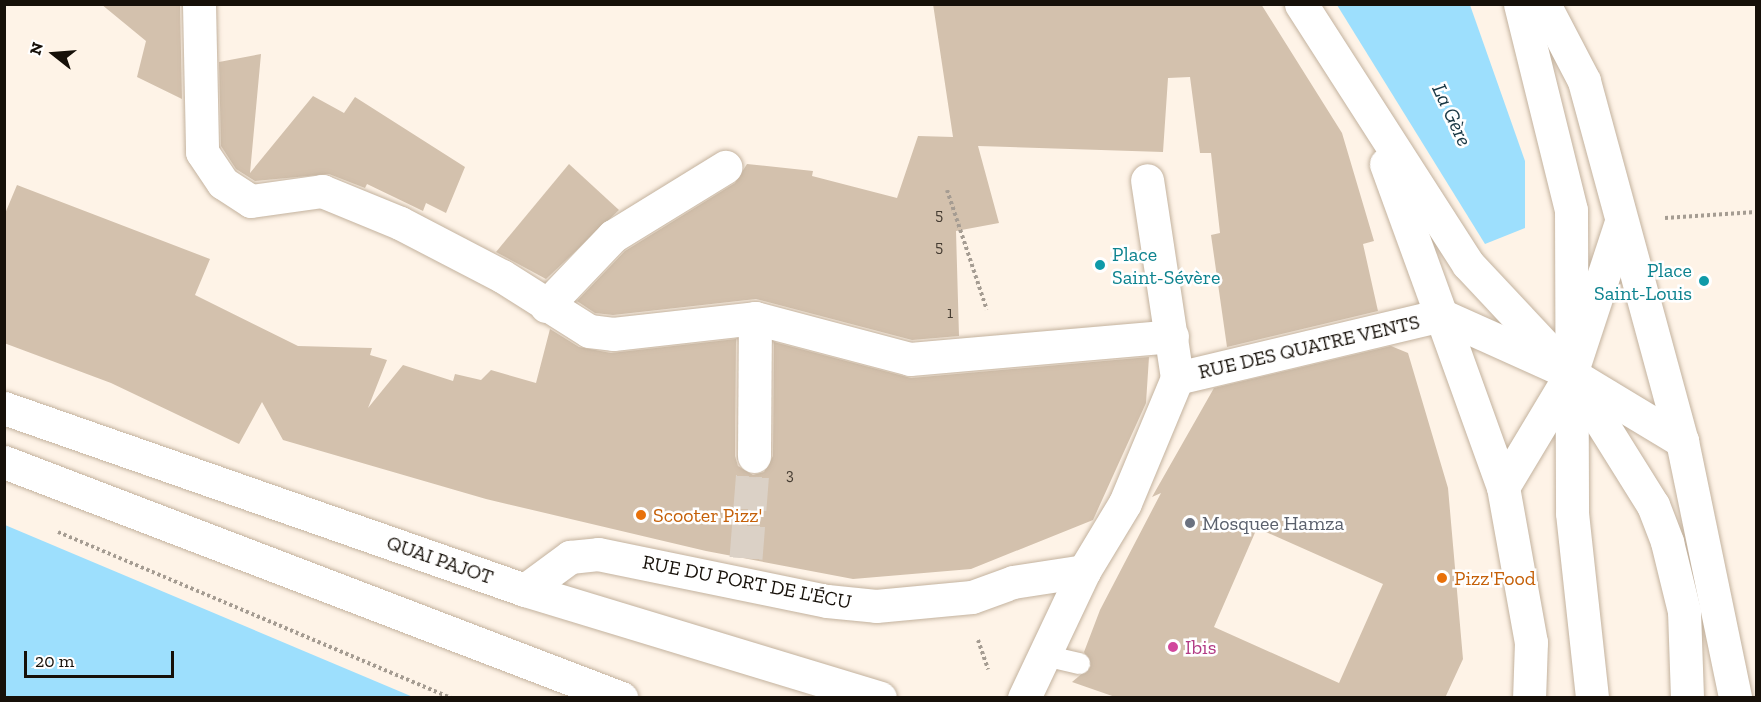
<!DOCTYPE html>
<html>
<head>
<meta charset="utf-8">
<style>
	body { margin:0 }
	#map { position:relative; width:1761px; height:702px; overflow:hidden; background:#fef3e7; font-family:"Zilla Slab",serif }
	div>[style] { position:absolute }
	[style*='--x'] { left:calc(var(--x)*1px); top:calc(var(--y)*1px); width:calc(var(--w)*1px); rotate:calc(var(--a)*1deg) }
	.water>* { inset:0; background:#9ddffd }
	.building>* { inset:0; background:#d3c1ad }
	.minor-tunnel>* { height:33px; margin-top:-16.5px; transform-origin:0; background:repeating-linear-gradient(90deg,#dbd1c6 0 33px,transparent 0 49px) }
	.path>* { height:4px; margin-top:-2px; transform-origin:0; background:repeating-linear-gradient(90deg,#a59c92 0 3px,transparent 0 6px) }
	.roads { filter:drop-shadow(0 0 2px #c3b29e) drop-shadow(0 0 2px #c3b29e) }
	.service>* { height:21px; margin:-10.5px; padding:0 10.5px; transform-origin:10.5px; border-radius:10.5px; background:#fff }
	.minor>* { height:33px; margin:-16.5px; padding:0 16.5px; transform-origin:16.5px; border-radius:16.5px; background:#fff }
	.secondary>* { height:33px; margin:-16.5px; padding:0 16.5px; transform-origin:16.5px; border-radius:16.5px; background:#fff }
	.primary>* { height:33px; margin:-16.5px; padding:0 16.5px; transform-origin:16.5px; border-radius:16.5px; background:#fff }
	.dots>* { width:16px; height:16px; translate:-50% -50%; box-sizing:border-box; border:3px solid #fff; border-radius:50% }
	span { translate:-50% -50%; white-space:nowrap; text-align:center; line-height:1.15; -webkit-text-stroke:5px #fff; paint-order:stroke }
	.number-label { font-size:16px; color:#453c32 }
	.number-label span { -webkit-text-stroke-width:0 }
	.culture-label { font-size:20px; color:#0d838f }
	.left { translate:0 -50%; text-align:left }
	.right { translate:-100% -50%; text-align:right }
	.street-label { font-size:20px; color:#161009 }
	.food-label { font-size:20px; color:#c56008 }
	.worship-label { font-size:20px; color:#5b616d }
	.hotel-label { font-size:20px; color:#b23c85 }
	.water-label { font-size:21px; color:#183744; font-style:italic }
	.frame { position:absolute; inset:0; border:6px solid #161009; pointer-events:none }
	.north { position:absolute; left:24px; top:24px; width:60px; height:60px; -webkit-text-stroke:4px #fff; paint-order:stroke; rotate:287deg; font-size:16px; font-weight:700; line-height:24px; text-align:center; color:#161009 }
	.north::after { content:''; display:block; margin:auto; width:21px; height:27px; background:#161009; clip-path:polygon(50% 0,100% 100%,50% 72%,0 100%) }
	.scale { position:absolute; left:24px; top:651px; width:150px; height:27px; box-sizing:border-box; border:3px solid #161009; border-top:0; padding-left:8px; font-size:18px; line-height:21px; white-space:nowrap; color:#161009; -webkit-text-stroke:4px #fff; paint-order:stroke }
</style>
</head>
<body>
<div id="map">
	<div class="water">
		<div style="clip-path:polygon(1337px 5px,1470px 5px,1525px 161px,1525px 228px,1485px 244px)"></div>
		<div style="clip-path:polygon(4px 525px,5px 525px,413px 697px,5px 697px)"></div>
	</div>
	<div class="building">
		<div style="clip-path:polygon(101px 4px,180px 4px,182px 99px,137px 77px,146px 41px)"></div>
		<div style="clip-path:polygon(933px 4px,1261px 4px,1342px 133px,1374px 241px,1363px 244px,1378px 311px,1227px 347px,1211px 235px,1220px 233px,1211px 153px,1200px 153px,1190px 77px,1168px 78px,1163px 152px,978px 146px,999px 223px,956px 231px,959px 336px,912px 340px,756px 299px,613px 315px,595px 313px,577px 301px,625px 251px,735px 183px,747px 164px,813px 171px,812px 176px,897px 198px,918px 136px,953px 137px)"></div>
		<div style="clip-path:polygon(261px 54px,250px 173px,313px 96px,344px 113px,355px 97px,465px 167px,446px 213px,426px 203px,423px 211px,367px 184px,365px 188px,329px 174px,255px 181px,236px 169px,221px 146px,219px 62px)"></div>
		<div style="clip-path:polygon(569px 164px,619px 210px,546px 279px,496px 252px)"></div>
		<div style="clip-path:polygon(17px 185px,210px 259px,195px 295px,298px 346px,372px 348px,370px 355px,387px 360px,368px 408px,403px 365px,453px 381px,455px 374px,481px 380px,491px 370px,536px 383px,550px 329px,579px 347px,611px 353px,736px 339px,735px 456px,738px 466px,753px 475px,764px 472px,773px 456px,774px 342px,911px 378px,1149px 357px,1146px 403px,1093px 520px,971px 569px,853px 579px,706px 551px,486px 499px,283px 440px,262px 402px,239px 444px,111px 383px,4px 343px,4px 216px)"></div>
		<div style="clip-path:polygon(evenodd,1391px 346px,1408px 353px,1448px 488px,1463px 659px,1445px 698px,1118px 698px,1072px 682px,1091px 666px,1084px 652px,1100px 610px,1161px 493px,1152px 497px,1214px 388px,1391px 346px,1257px 528px,1383px 584px,1339px 683px,1214px 627px,1257px 528px)"></div>
	</div>
	<div class="minor-tunnel">
		<div style="--x:746;--y:558;--w:102;--a:-85.5"></div>
	</div>
	<div class="path">
		<div style="--x:947;--y:190;--w:126;--a:71.6"></div>
		<div style="--x:1665;--y:218;--w:91;--a:-3.8"></div>
		<div style="--x:58;--y:532;--w:427;--a:22.9"></div>
		<div style="--x:978;--y:640;--w:31;--a:71"></div>
	</div>
	<div class="roads">
		<div class="service">
			<div style="--x:1044;--y:655;--w:36;--a:13"></div>
		</div>
		<div class="minor">
			<div style="--x:199;--y:4;--w:148;--a:88.8"></div>
			<div style="--x:202;--y:152;--w:37;--a:56"></div>
			<div style="--x:223;--y:183;--w:33;--a:33"></div>
			<div style="--x:251;--y:201;--w:72;--a:-8"></div>
			<div style="--x:322;--y:191;--w:84;--a:22.3"></div>
			<div style="--x:400;--y:223;--w:115;--a:27.5"></div>
			<div style="--x:502;--y:276;--w:103;--a:32.3"></div>
			<div style="--x:589;--y:331;--w:24;--a:7"></div>
			<div style="--x:613;--y:334;--w:143;--a:-6.4"></div>
			<div style="--x:755;--y:318;--w:160;--a:14.8"></div>
			<div style="--x:910;--y:359;--w:263;--a:-5"></div>
			<div style="--x:546;--y:306;--w:97;--a:-46.3"></div>
			<div style="--x:613;--y:236;--w:132;--a:-31.6"></div>
			<div style="--x:1177;--y:378;--w:271;--a:-13.4"></div>
			<div style="--x:754;--y:456;--w:138;--a:-89.6"></div>
			<div style="--x:525;--y:590;--w:56;--a:-36.3"></div>
			<div style="--x:570;--y:557;--w:28;--a:-6"></div>
			<div style="--x:598;--y:554;--w:234;--a:11.6"></div>
			<div style="--x:827;--y:601;--w:49;--a:5.8"></div>
			<div style="--x:876;--y:606;--w:96;--a:-5.4"></div>
			<div style="--x:972;--y:597;--w:44;--a:-20.1"></div>
			<div style="--x:1013;--y:582;--w:72;--a:-8.8"></div>
			<div style="--x:1024;--y:698;--w:140;--a:-64.7"></div>
			<div style="--x:1084;--y:571;--w:79;--a:-58.9"></div>
			<div style="--x:1125;--y:503;--w:135;--a:-67.4"></div>
			<div style="--x:1177;--y:378;--w:200;--a:-98.6"></div>
		</div>
		<div class="secondary">
			<div style="--x:1301;--y:4;--w:309;--a:57.3"></div>
			<div style="--x:1468;--y:264;--w:151;--a:46.9"></div>
			<div style="--x:1386;--y:164;--w:161;--a:70"></div>
			<div style="--x:1441;--y:315;--w:129;--a:24.2"></div>
		</div>
		<div class="primary">
			<div style="--x:1520;--y:4;--w:212;--a:76.1"></div>
			<div style="--x:1571;--y:210;--w:303;--a:89.8"></div>
			<div style="--x:1572;--y:513;--w:186;--a:83.8"></div>
			<div style="--x:1544;--y:4;--w:87;--a:62.5"></div>
			<div style="--x:1584;--y:81;--w:373;--a:74.8"></div>
			<div style="--x:1682;--y:441;--w:262;--a:78.3"></div>
			<div style="--x:1441;--y:315;--w:183;--a:70.2"></div>
			<div style="--x:1503;--y:487;--w:158;--a:79.8"></div>
			<div style="--x:1531;--y:642;--w:56;--a:92"></div>
			<div style="--x:1571;--y:374;--w:155;--a:58"></div>
			<div style="--x:1653;--y:505;--w:40;--a:69"></div>
			<div style="--x:1667;--y:542;--w:71;--a:76.2"></div>
			<div style="--x:1684;--y:611;--w:87;--a:88"></div>
			<div style="--x:1576;--y:377;--w:124;--a:31.1"></div>
			<div style="--x:4;--y:408;--w:552;--a:19.26"></div>
			<div style="--x:525;--y:590;--w:371;--a:16.9"></div>
			<div style="--x:4;--y:462;--w:661;--a:20.93"></div>
			<div style="--x:1503;--y:487;--w:132;--a:-59"></div>
			<div style="--x:1571;--y:374;--w:157;--a:-71.8"></div>
		</div>
	</div>
	<div class="dots">
		<div style="left:1100px;top:265px;background:#0f9aa8"></div>
		<div style="left:1704px;top:281px;background:#0f9aa8"></div>
		<div style="left:641px;top:515px;background:#e8710a"></div>
		<div style="left:1190px;top:523px;background:#6b7280"></div>
		<div style="left:1442px;top:578px;background:#e8710a"></div>
		<div style="left:1173px;top:647px;background:#d1479c"></div>
	</div>
	<div class="number-label">
		<span style="left:939px;top:215px">5</span>
		<span style="left:939px;top:247px">5</span>
		<span style="left:950px;top:313px">1</span>
		<span style="left:790px;top:475px">3</span>
	</div>
	<div class="culture-label">
		<span class="left" style="left:1112px;top:266px">Place<br>Saint-Sévère</span>
		<span class="right" style="left:1692px;top:282px">Place<br>Saint-Louis</span>
	</div>
	<div class="street-label">
		<span style="left:1309px;top:347px;rotate:-13deg">RUE DES QUATRE VENTS</span>
		<span style="left:440px;top:560px;rotate:19deg">QUAI PAJOT</span>
		<span style="left:747px;top:582px;rotate:11deg">RUE DU PORT DE L'ÉCU</span>
	</div>
	<div class="food-label">
		<span class="left" style="left:653px;top:515px">Scooter Pizz'</span>
		<span class="left" style="left:1454px;top:578px">Pizz'Food</span>
	</div>
	<div class="worship-label">
		<span class="left" style="left:1202px;top:523px">Mosquee Hamza</span>
	</div>
	<div class="hotel-label">
		<span class="left" style="left:1185px;top:647px">Ibis</span>
	</div>
	<div class="water-label">
		<span style="left:1452px;top:115px;rotate:65deg">La Gère</span>
	</div>
	<div class="frame"></div>
	<div class="north">N</div>
	<div class="scale">20 m</div>
</div>
</body>
</html>
